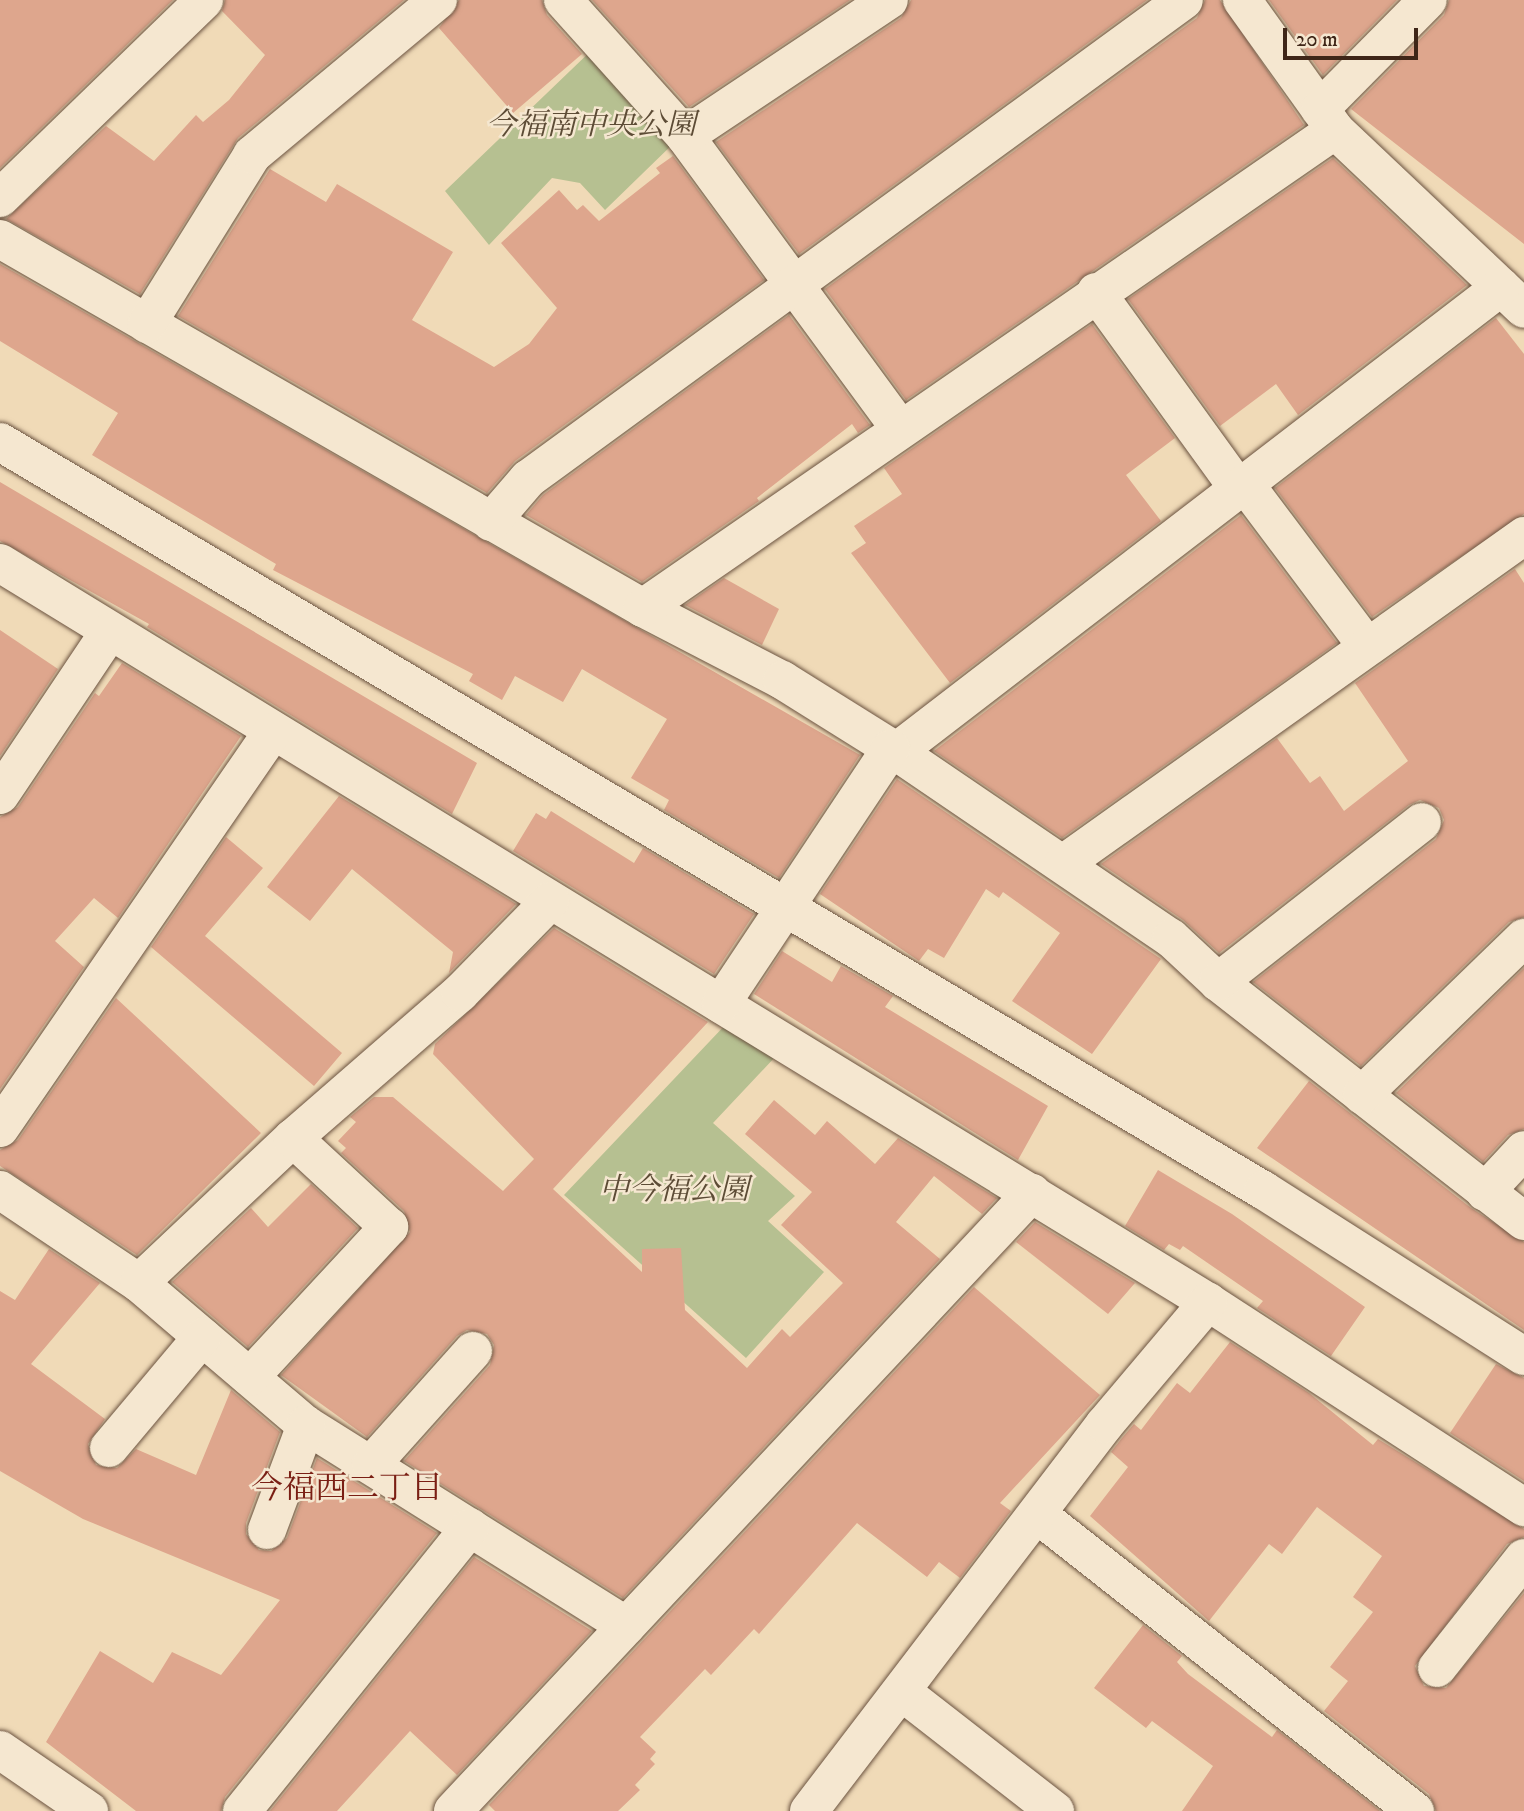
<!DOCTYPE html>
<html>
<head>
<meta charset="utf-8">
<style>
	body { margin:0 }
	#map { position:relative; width:1524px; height:1811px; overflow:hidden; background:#f0dab7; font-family:"IM FELL DW Pica","Noto Serif JP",serif }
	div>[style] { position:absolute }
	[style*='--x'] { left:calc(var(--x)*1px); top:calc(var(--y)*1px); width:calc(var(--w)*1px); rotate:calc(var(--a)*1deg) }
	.green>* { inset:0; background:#b6c091 }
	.building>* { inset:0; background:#dea68d }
	.roads { filter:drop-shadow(0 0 2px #6b5340) drop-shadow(0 0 2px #6b5340) }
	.minor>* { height:38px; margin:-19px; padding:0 19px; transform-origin:19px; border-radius:19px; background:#f5e7d0 }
	.tertiary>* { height:38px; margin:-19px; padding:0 19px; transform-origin:19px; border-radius:19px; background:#f5e7d0 }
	span { translate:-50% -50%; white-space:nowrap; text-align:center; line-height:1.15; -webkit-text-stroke:5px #f5e7d0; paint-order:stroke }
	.park-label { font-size:30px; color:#5d4c36; font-style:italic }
	.neighbourhood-label { font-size:32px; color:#7a1f14 }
	.scale { position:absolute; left:1283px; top:28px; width:135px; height:32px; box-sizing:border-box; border:4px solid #3f2618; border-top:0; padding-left:9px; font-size:21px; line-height:24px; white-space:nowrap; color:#3f2618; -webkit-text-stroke:5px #f5e7d0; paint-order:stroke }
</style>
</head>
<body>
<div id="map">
	<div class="green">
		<div style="clip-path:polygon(596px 46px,677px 140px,605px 210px,580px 183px,552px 178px,489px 245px,445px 191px)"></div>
		<div style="clip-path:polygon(728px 1022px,776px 1056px,713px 1123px,795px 1196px,768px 1221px,824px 1272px,746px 1358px,564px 1195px)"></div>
	</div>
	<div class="building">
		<div style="clip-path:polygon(0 0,173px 0,0 168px)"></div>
		<div style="clip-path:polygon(225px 0,404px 0,238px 138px,140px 294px,6px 219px,106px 126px,154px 161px,196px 115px,203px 122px,229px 100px,265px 55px,222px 11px)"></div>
		<div style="clip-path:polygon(459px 0,542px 0,547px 15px,582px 54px,513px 113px,439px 28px)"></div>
		<div style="clip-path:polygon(592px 0,850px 0,689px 107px)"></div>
		<div style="clip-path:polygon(911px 0,1147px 0,799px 254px,716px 142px,901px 18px)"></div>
		<div style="clip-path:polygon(1205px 0,1220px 0,1304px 125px,906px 400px,825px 289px,1197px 18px)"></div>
		<div style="clip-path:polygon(1269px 0,1397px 0,1323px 75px)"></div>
		<div style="clip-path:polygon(1449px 0,1524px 0,1524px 244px,1351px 109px,1444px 15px)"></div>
		<div style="clip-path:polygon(673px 156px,764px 280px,515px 461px,487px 493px,178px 316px,270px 169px,326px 202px,337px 184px,453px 252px,412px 320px,494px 367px,529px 344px,557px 308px,501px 243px,559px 190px,577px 210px,583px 205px,599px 221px,660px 173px,656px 168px)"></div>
		<div style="clip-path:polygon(1333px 158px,1467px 285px,1298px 415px,1276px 384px,1220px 426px,1128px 299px)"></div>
		<div style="clip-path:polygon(0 264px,860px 755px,779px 878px,664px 810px,669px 800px,631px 778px,667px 719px,582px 669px,563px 702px,515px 676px,502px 700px,469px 681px,473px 674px,273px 570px,276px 564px,92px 455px,118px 413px,0 341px)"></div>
		<div style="clip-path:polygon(789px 315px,870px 425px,858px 433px,852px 424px,757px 498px,759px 501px,642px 582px,526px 515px,543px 495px)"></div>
		<div style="clip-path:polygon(1496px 318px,1524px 354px,1524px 514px,1372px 617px,1275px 488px)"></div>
		<div style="clip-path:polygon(1092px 324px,1175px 438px,1126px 475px,1161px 521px,950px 683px,851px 553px,866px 543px,854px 526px,902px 494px,884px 468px)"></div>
		<div style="clip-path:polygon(0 482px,477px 763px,452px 814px,147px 627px,149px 624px,0 541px)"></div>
		<div style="clip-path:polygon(1241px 515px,1337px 643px,1062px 838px,934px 751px)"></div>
		<div style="clip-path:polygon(1515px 569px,1524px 583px,1524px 917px,1509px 922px,1361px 1066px,1253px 982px,1436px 839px,1444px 820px,1439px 808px,1420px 800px,1409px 805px,1219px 953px,1183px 920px,1101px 864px,1277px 738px,1310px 783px,1320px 776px,1344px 811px,1408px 761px,1355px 683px)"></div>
		<div style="clip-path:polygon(724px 578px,779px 609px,762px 645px,685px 605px)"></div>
		<div style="clip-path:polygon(0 630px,58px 669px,0 756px)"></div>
		<div style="clip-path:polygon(122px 663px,241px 736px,118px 918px,94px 898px,55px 941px,84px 967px,0 1089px,0 817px,18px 807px,95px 693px,99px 696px)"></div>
		<div style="clip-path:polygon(897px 779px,1161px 959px,1092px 1054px,1012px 1001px,1060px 933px,1003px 892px,999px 898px,986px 889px,944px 958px,928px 949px,919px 961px,820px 894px)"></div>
		<div style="clip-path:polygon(339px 796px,516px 904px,449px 973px,453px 952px,352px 869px,310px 921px,267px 887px)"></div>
		<div style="clip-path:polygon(551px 811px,634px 863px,643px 848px,754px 914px,714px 974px,513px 851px,536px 813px,546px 819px)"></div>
		<div style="clip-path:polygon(226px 837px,263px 868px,205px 936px,342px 1053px,314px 1086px,151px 947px)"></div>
		<div style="clip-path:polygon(554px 928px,708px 1022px,553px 1189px,642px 1272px,642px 1249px,681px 1248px,685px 1310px,747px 1368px,782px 1329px,790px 1337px,843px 1283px,781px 1225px,812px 1192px,745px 1134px,774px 1100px,815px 1135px,827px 1121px,875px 1164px,898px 1138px,997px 1198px,982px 1214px,934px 1176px,896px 1222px,940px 1259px,623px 1598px,404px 1461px,490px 1365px,494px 1345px,487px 1334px,467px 1330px,457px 1336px,367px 1437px,281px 1375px,410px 1232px,404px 1211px,341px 1153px,346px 1148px,338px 1141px,356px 1122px,350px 1117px,374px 1097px,393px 1097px,503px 1191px,534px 1159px,433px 1054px,435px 1044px)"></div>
		<div style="clip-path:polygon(782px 951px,832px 982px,841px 966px,893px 996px,885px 1007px,1048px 1106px,1018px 1160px,754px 994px)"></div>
		<div style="clip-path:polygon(1524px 968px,1524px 1129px,1508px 1135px,1483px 1162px,1396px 1093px)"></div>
		<div style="clip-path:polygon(116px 998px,261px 1133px,137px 1255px,0 1166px,0 1150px,18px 1140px)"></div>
		<div style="clip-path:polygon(1309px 1081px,1471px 1208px,1524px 1242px,1524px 1330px,1257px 1148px)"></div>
		<div style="clip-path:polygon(1158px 1170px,1232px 1214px,1365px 1307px,1331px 1356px,1257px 1308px,1263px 1301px,1183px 1246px,1180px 1250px,1169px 1244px,1164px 1250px,1125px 1226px)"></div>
		<div style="clip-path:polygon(311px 1184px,358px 1228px,248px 1347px,172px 1282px,251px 1208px,268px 1227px)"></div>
		<div style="clip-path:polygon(1035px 1222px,1135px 1283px,1108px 1314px,1016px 1242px)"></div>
		<div style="clip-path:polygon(49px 1249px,100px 1283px,31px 1364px,105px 1419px,88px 1444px,96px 1465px,117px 1468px,136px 1449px,196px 1475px,231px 1390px,280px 1432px,246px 1523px,246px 1534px,259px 1550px,271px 1551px,287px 1538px,317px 1458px,437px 1533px,225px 1797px,221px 1811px,136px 1811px,46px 1742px,100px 1651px,153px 1683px,172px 1652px,221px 1675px,280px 1600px,83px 1519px,0 1471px,0 1291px,15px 1300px)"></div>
		<div style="clip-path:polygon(974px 1287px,1100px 1395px,1000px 1503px,1011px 1511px,960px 1578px,939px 1562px,927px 1577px,857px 1523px,759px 1634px,754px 1629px,711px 1675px,705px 1669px,640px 1737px,656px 1752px,650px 1759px,655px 1764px,635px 1785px,640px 1790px,618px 1811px,495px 1811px,489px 1805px)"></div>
		<div style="clip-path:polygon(1230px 1342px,1309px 1393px,1373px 1445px,1378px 1439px,1524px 1529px,1524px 1537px,1507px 1544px,1415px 1666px,1424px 1686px,1446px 1688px,1524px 1593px,1524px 1811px,1436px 1811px,1429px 1794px,1324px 1711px,1348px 1681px,1330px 1667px,1373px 1612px,1353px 1597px,1382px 1556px,1317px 1507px,1282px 1554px,1269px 1544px,1209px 1621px,1090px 1516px,1128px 1467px,1111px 1452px,1122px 1438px,1134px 1424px,1141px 1430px,1177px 1383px,1190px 1393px)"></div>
		<div style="clip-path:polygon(1496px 1364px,1524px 1378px,1524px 1481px,1450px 1433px)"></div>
		<div style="clip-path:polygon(474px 1557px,592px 1631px,457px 1775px,410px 1731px,337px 1811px,270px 1811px)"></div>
		<div style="clip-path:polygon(1143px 1625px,1182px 1656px,1177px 1662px,1188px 1674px,1272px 1737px,1277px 1730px,1380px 1811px,1182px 1811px,1213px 1766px,1152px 1721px,1146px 1728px,1094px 1688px)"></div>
	</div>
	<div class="roads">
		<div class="minor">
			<div style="--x:563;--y:0;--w:183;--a:48.1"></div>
			<div style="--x:685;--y:136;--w:363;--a:53.7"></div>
			<div style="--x:1242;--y:0;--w:160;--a:54.4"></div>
			<div style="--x:1335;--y:130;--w:260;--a:43.4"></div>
			<div style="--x:1320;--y:109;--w:153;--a:-45.3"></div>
			<div style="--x:685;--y:136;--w:245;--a:-33.7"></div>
			<div style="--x:0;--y:198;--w:284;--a:-44.1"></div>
			<div style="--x:0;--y:239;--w:741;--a:29.85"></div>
			<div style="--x:643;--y:608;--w:157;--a:27.4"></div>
			<div style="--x:782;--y:680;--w:128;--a:32"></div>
			<div style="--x:891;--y:748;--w:338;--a:34.2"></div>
			<div style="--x:1171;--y:938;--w:64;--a:43.1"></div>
			<div style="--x:1218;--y:982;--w:388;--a:38"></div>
			<div style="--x:1096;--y:292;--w:242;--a:54.1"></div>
			<div style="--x:147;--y:324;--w:199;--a:-58.1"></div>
			<div style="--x:252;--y:155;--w:242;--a:-39.8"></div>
			<div style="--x:1245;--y:484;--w:200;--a:53.1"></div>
			<div style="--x:491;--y:522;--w:57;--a:-49.3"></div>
			<div style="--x:528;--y:479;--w:812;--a:-36.14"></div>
			<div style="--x:0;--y:563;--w:1416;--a:31.46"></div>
			<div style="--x:1208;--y:1302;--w:377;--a:33"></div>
			<div style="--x:643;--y:608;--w:841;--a:-34.63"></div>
			<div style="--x:896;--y:752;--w:763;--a:-37.55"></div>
			<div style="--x:0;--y:795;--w:196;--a:-56.2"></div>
			<div style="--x:1063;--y:864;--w:566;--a:-35.43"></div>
			<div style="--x:1218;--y:982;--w:259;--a:-38.1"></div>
			<div style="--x:721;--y:1004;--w:307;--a:-56.4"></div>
			<div style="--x:1362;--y:1095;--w:226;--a:-44.1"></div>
			<div style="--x:0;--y:1128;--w:480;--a:-55.5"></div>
			<div style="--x:0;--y:1190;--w:167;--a:33.8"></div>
			<div style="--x:139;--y:1283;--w:219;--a:40.4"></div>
			<div style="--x:306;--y:1425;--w:378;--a:32.1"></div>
			<div style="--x:1485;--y:1192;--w:57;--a:-47.1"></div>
			<div style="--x:139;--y:1283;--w:212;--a:-43.3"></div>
			<div style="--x:293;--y:1138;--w:221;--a:-41"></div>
			<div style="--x:460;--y:993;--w:129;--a:-45.6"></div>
			<div style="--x:250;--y:1377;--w:205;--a:-47.2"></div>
			<div style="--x:389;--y:1227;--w:131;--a:-137.2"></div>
			<div style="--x:109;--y:1448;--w:145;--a:-50"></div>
			<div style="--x:371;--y:1465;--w:153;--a:-48.2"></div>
			<div style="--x:1037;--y:1514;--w:481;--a:38.2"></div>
			<div style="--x:267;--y:1530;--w:112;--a:-69.6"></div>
			<div style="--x:1437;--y:1668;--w:140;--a:-51.7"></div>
			<div style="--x:902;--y:1692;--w:194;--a:37.9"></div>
			<div style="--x:0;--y:1750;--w:108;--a:34.4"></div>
			<div style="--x:242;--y:1811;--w:364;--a:-51.2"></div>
			<div style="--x:453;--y:1811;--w:847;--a:-46.87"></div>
			<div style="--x:809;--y:1811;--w:487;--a:-52.6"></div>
			<div style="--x:1105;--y:1424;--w:160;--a:-49.8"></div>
		</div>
		<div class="tertiary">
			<div style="--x:0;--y:442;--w:1468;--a:30.64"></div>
			<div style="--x:1263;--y:1190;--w:309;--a:32.5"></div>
		</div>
	</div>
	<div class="park-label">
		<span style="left:591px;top:126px">今福南中央公園</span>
		<span style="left:674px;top:1191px">中今福公園</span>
	</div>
	<div class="neighbourhood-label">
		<span style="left:347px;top:1489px">今福西二丁目</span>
	</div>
	<div class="scale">20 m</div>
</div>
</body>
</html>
